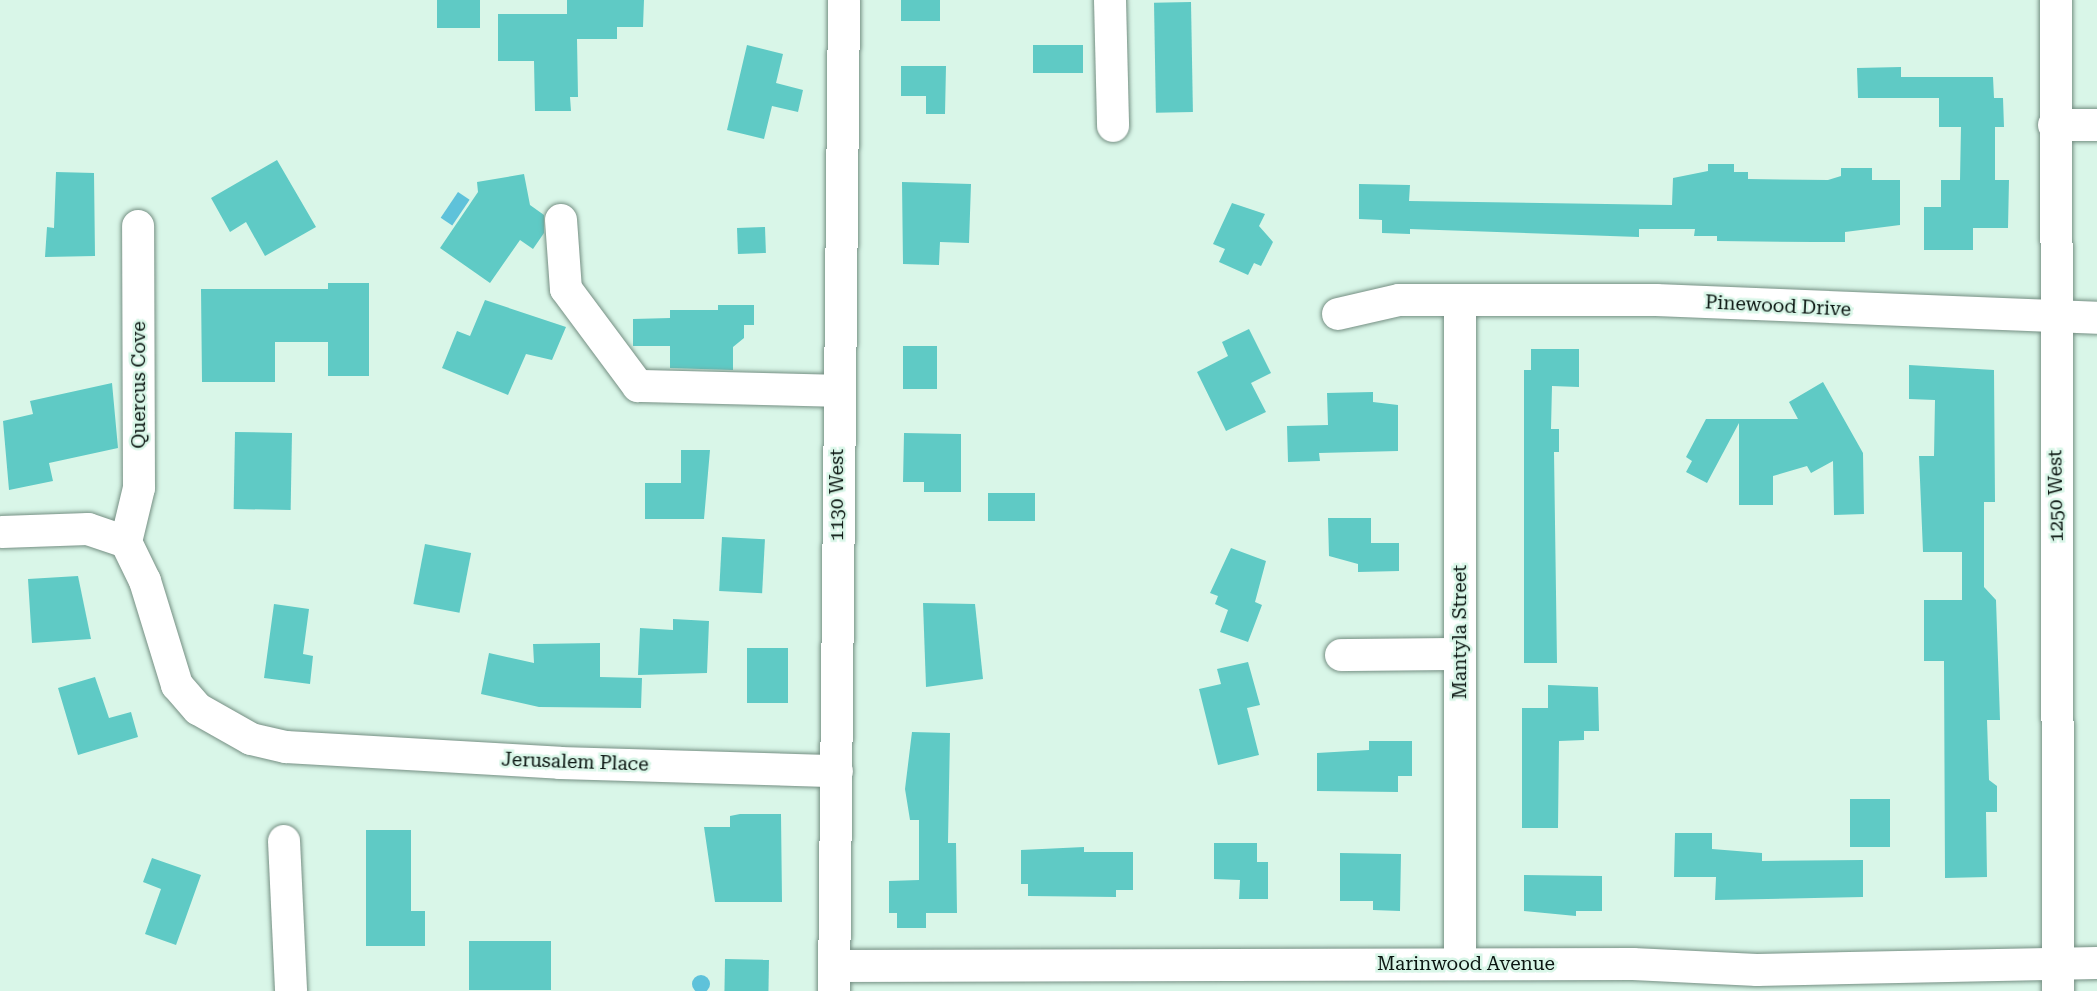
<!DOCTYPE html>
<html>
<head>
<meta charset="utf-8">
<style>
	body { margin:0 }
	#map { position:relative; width:2097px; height:991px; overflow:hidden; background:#d9f6e8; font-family:"Roboto Serif",serif }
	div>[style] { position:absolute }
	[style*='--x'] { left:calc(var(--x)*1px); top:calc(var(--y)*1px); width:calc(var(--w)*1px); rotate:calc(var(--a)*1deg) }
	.water>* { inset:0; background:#5ec2da; transform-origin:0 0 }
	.round { border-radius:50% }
	.building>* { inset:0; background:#5fcac5; transform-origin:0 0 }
	.roads { filter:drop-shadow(0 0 2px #758f83) drop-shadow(0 0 2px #758f83) }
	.minor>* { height:32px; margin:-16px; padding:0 16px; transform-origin:16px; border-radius:16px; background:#fff }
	span { translate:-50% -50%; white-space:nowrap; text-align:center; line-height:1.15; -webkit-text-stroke:5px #d9f6e8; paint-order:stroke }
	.street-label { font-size:19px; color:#0b1511 }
</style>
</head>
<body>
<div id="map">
	<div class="water">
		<div style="left:458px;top:192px;width:14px;height:31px;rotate:34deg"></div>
		<div class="round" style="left:692px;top:975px;width:18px;height:18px"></div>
	</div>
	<div class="building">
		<div style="left:437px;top:0;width:43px;height:28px"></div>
		<div style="clip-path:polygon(567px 0,644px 0,643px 27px,617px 27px,617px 39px,577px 39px,578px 97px,570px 97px,571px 111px,535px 111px,534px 61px,498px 61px,498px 14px,567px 14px)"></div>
		<div style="left:901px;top:0;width:39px;height:21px"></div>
		<div style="left:1191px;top:2px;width:110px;height:37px;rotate:89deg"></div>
		<div style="clip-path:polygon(747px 45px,783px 54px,776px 83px,803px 90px,798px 112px,772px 106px,764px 139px,727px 130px)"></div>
		<div style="left:1033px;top:45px;width:50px;height:28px"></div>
		<div style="clip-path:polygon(901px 66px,946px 66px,945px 114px,926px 114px,926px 96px,901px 96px)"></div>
		<div style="clip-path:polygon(1901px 67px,1901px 77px,1993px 77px,1994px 98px,2003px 98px,2004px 127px,1995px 127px,1995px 180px,2009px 180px,2008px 228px,1973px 228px,1973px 250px,1924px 250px,1924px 207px,1941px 207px,1941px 180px,1960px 180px,1961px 127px,1939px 127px,1939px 98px,1858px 98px,1857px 68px)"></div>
		<div style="clip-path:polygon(277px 160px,316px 227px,265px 256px,246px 222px,230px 232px,211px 198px)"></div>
		<div style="clip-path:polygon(1708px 164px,1734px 164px,1734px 172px,1748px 172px,1748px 179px,1828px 180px,1841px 176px,1841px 168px,1872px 168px,1872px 180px,1900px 180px,1900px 225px,1845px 232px,1845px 242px,1814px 242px,1717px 241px,1717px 236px,1694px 236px,1695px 229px,1639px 229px,1639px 237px,1410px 229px,1410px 234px,1382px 233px,1382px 220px,1359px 219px,1359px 184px,1410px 185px,1409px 201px,1672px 205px,1673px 178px,1708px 171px)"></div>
		<div style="clip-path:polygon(56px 172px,94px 173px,95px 256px,45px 257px,47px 227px,54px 228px)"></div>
		<div style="clip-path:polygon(524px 174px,530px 205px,544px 215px,544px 233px,533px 249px,520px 240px,490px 283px,440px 248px,478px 192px,477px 182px)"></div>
		<div style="clip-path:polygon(902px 182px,971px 184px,969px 243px,940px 242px,939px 265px,903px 264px)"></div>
		<div style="clip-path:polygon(1232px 203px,1265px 214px,1259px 226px,1273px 242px,1261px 266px,1254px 263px,1248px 275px,1219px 262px,1225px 249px,1213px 244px)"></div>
		<div style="left:765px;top:227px;width:26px;height:28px;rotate:88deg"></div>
		<div style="clip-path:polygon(328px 283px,369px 283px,369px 376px,328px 376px,328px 342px,275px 342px,275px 382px,202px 382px,201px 289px,328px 289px)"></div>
		<div style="clip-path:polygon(485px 300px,566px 327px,552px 360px,526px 354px,508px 395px,442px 368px,457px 331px,470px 336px)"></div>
		<div style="clip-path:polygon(718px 305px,754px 305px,754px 325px,744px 325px,744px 338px,733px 347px,733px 370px,670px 368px,670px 346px,633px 346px,633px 319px,670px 318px,670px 310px,718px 310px)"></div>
		<div style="clip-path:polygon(1249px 329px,1271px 373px,1251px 383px,1266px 412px,1226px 431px,1197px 372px,1228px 356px,1222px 342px)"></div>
		<div style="left:903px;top:346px;width:34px;height:43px"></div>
		<div style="clip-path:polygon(1531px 349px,1579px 349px,1579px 387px,1552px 386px,1551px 429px,1559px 429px,1559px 452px,1554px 452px,1557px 663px,1524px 663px,1524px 370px,1531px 370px)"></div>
		<div style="clip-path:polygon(1909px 365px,1994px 370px,1995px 502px,1984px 502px,1984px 587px,1996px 600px,2000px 720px,1987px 720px,1989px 780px,1997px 786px,1997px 812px,1986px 812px,1987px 877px,1945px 878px,1944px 661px,1924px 661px,1924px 600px,1962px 600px,1962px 552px,1923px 552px,1919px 456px,1934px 456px,1935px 400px,1909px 399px)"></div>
		<div style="clip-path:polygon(1823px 382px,1863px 453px,1864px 514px,1834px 515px,1833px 461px,1811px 473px,1807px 466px,1773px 476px,1773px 505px,1739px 505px,1739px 423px,1707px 483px,1686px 472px,1692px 461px,1686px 457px,1706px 419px,1798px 419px,1789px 402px)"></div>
		<div style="clip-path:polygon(112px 383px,118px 448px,49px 463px,53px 481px,9px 490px,3px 421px,33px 414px,30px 401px)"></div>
		<div style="clip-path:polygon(1373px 392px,1373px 402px,1398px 405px,1398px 451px,1319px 453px,1320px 461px,1288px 462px,1287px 426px,1328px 425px,1327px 393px)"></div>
		<div style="left:235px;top:432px;width:57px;height:77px;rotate:1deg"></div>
		<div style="clip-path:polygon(904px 433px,961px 434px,961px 492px,924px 492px,924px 482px,903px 482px)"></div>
		<div style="clip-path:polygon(681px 450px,710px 450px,704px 519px,645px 519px,645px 483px,681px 483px)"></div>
		<div style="left:988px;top:493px;width:47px;height:28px"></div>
		<div style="clip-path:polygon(1328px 518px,1371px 518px,1371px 543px,1399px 543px,1399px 571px,1358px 572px,1358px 564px,1329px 556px)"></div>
		<div style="left:722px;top:537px;width:43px;height:54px;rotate:3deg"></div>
		<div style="left:425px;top:544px;width:47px;height:61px;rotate:11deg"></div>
		<div style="clip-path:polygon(1231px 548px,1266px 561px,1255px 602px,1262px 605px,1248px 642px,1220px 632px,1228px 610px,1215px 604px,1218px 596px,1210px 593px)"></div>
		<div style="clip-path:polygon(78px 576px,91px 639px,32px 643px,28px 579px)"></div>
		<div style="clip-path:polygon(923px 603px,975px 604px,983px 679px,926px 687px)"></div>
		<div style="clip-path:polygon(274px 604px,309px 609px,303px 654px,313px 656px,310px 684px,264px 678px)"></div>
		<div style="clip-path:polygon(673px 619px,709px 621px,707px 673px,638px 675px,640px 628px,673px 630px)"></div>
		<div style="clip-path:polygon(600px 643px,600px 677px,642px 678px,641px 708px,539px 707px,481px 694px,489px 653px,534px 663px,533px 644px)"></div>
		<div style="left:747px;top:648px;width:41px;height:55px"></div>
		<div style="clip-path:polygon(1248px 662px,1260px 705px,1247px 708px,1259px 755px,1218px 765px,1199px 689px,1221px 684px,1217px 669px)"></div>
		<div style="clip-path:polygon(95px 677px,109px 718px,131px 712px,138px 737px,78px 755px,58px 688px)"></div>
		<div style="clip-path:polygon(1548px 685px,1598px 687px,1599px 731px,1584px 731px,1584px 740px,1559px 741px,1558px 828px,1522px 828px,1522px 708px,1548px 708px)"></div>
		<div style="clip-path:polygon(912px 732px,950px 733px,948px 843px,956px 843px,957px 913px,926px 913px,926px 928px,897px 928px,897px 913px,889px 913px,889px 881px,919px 880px,919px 820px,910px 820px,905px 789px)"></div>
		<div style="clip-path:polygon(1369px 741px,1412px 741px,1412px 776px,1398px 776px,1398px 792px,1317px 791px,1317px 753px,1369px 750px)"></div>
		<div style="left:1890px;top:799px;width:48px;height:40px;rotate:90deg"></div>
		<div style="clip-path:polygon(781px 814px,782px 902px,715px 902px,704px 827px,730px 827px,730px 816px,740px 814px)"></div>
		<div style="clip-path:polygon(366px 830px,411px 830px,411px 911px,425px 911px,425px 946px,366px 946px)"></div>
		<div style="clip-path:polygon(1675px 833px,1712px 833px,1712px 849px,1762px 853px,1762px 861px,1863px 860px,1863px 897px,1715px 900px,1716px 877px,1674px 877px)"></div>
		<div style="clip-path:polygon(1214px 843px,1257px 843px,1257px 862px,1268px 862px,1268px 899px,1239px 899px,1240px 880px,1214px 879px)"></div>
		<div style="clip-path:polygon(1084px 847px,1084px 852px,1133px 852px,1133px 890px,1116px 890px,1116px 897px,1028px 896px,1028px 884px,1021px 884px,1021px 850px)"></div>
		<div style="clip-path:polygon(1340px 853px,1401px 854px,1400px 911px,1373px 910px,1373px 901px,1340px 901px)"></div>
		<div style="clip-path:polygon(152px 858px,201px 875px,176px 945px,145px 934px,161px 889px,143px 882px)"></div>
		<div style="clip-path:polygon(1524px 875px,1602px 876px,1602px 911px,1576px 911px,1576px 916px,1524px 911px)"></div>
		<div style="left:469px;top:941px;width:82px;height:49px"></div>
		<div style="left:725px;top:959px;width:44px;height:32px;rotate:1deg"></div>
	</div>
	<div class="roads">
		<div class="minor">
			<div style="--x:1110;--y:0;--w:126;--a:88.6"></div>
			<div style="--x:2056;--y:0;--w:991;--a:89.88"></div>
			<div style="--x:2054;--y:125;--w:43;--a:0"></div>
			<div style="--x:561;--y:220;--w:69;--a:85.9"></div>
			<div style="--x:566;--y:289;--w:121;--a:53.4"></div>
			<div style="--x:638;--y:386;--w:200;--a:1.4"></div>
			<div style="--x:1460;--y:300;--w:664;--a:90"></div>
			<div style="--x:1338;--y:314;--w:63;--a:-12.9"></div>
			<div style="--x:1399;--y:300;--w:257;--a:0"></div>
			<div style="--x:1656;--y:300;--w:441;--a:2.3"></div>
			<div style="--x:2;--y:532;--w:86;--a:-2"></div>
			<div style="--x:88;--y:529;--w:40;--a:18.9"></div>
			<div style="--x:126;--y:542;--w:43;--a:64"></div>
			<div style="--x:145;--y:581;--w:109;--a:72.9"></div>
			<div style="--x:177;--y:685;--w:32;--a:49"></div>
			<div style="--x:198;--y:709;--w:61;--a:29.5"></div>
			<div style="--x:251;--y:739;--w:36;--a:13"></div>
			<div style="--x:286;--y:747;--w:274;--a:3.3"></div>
			<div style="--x:560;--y:763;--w:277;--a:1.7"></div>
			<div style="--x:126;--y:542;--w:56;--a:-76.5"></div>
			<div style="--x:139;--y:488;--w:262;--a:-90.2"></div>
			<div style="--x:1341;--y:655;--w:119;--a:-0.5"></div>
			<div style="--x:284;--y:841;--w:150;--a:87.3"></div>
			<div style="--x:834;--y:966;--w:799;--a:-0.14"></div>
			<div style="--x:1633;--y:964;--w:124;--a:2.8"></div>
			<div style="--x:1757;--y:970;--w:340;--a:-1.2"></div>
			<div style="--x:834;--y:991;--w:991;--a:-89.42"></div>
		</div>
	</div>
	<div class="street-label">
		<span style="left:1778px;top:306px;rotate:3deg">Pinewood Drive</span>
		<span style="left:139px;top:385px;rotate:-90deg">Quercus Cove</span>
		<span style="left:837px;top:495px;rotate:-90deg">1130 West</span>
		<span style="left:2056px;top:496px;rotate:-91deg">1250 West</span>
		<span style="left:1460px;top:632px;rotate:-90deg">Mantyla Street</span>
		<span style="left:575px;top:762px;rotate:2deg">Jerusalem Place</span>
		<span style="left:1466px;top:964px">Marinwood Avenue</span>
	</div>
</div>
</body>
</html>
